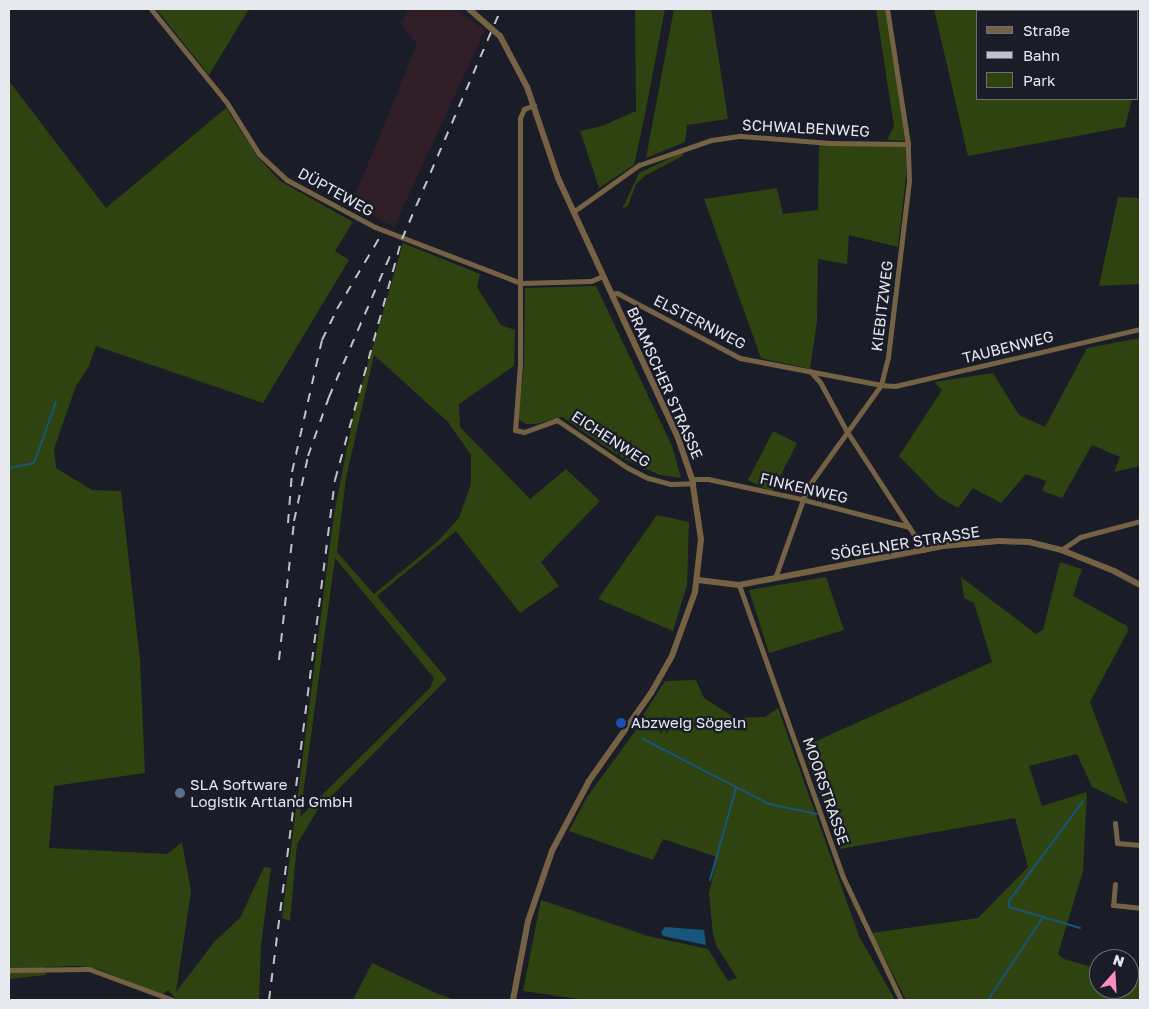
<!DOCTYPE html>
<html>
<head>
<meta charset="utf-8">
<style>
	body { margin:0 }
	#map { position:relative; width:1149px; height:1009px; overflow:hidden; background:#1a1c28; font-family:"Golos Text",sans-serif }
	div>[style] { position:absolute }
	[style*='--x'] { left:calc(var(--x)*1px); top:calc(var(--y)*1px); width:calc(var(--w)*1px); rotate:calc(var(--a)*1deg) }
	.commercial>* { inset:0; background:#2f1e25 }
	.green>* { inset:0; background:#2e430f; transform-origin:0 0 }
	.water>* { inset:0; background:#17567b }
	.stream>* { height:2px; margin:-1px; padding:0 1px; transform-origin:1px; border-radius:1px; background:#17567b }
	.minor>* { height:5px; margin:-2.5px; padding:0 2.5px; transform-origin:2.5px; border-radius:2.5px; background:#756245 }
	.tertiary>* { height:6px; margin:-3px; padding:0 3px; transform-origin:3px; border-radius:3px; background:#756245 }
	.rail>* { height:2px; margin-top:-1px; transform-origin:0; background:repeating-linear-gradient(90deg,#c0c2cb 0 9px,transparent 0 18px) }
	.dots>* { width:14px; height:14px; translate:-50% -50%; box-sizing:border-box; border:2px solid #1a1c28; border-radius:50% }
	span { translate:-50% -50%; white-space:nowrap; text-align:center; line-height:1.15; -webkit-text-stroke:4.5px #1a1c28; paint-order:stroke }
	.street-label { font-size:15px; color:#e7e9f1 }
	.poi-label { font-size:15px; color:#e7e9f1 }
	.left { translate:0 -50%; text-align:left }
	.frame { position:absolute; inset:0; border:10px solid #e7e9f1; pointer-events:none }
	.legend { position:absolute; left:976px; top:10px; width:162px; height:90px; box-sizing:border-box; background:#1a1c28; border:1px solid #6c6e78; margin:0; padding:6px 9px; list-style:none; font-size:15px; color:#e7e9f1 }
	.legend li { display:flex; align-items:center; gap:10px; height:25px }
	.legend b { width:25px; border:1px solid #6c6e78 }
	.north { position:absolute; left:1089px; top:949px; width:50px; height:50px; box-sizing:border-box; background:#1a1c28; border:1px solid #6c6e78; border-radius:50%; rotate:19deg; font-size:14px; font-weight:700; line-height:20px; text-align:center; color:#e7e9f1 }
	.north::after { content:''; display:block; margin:auto; width:18px; height:22px; background:#fb8fc4; clip-path:polygon(50% 0,100% 100%,50% 72%,0 100%) }
</style>
</head>
<body>
<div id="map">
	<div class="commercial">
		<div style="clip-path:polygon(404px 9px,454px 9px,485px 30px,394px 227px,351px 205px,417px 44px,400px 24px,408px 12px)"></div>
	</div>
	<div class="green">
		<div style="clip-path:polygon(156px 9px,249px 9px,209px 75px)"></div>
		<div style="clip-path:polygon(635px 9px,665px 9px,645px 114px,634px 165px,599px 188px,580px 131px,602px 126px,636px 111px)"></div>
		<div style="clip-path:polygon(674px 9px,711px 9px,728px 119px,687px 125px,685px 142px,646px 158px)"></div>
		<div style="clip-path:polygon(876px 9px,885px 9px,906px 141px,887px 140px,894px 126px)"></div>
		<div style="clip-path:polygon(934px 9px,1102px 9px,1106px 11px,978px 11px,978px 99px,1132px 99px,1125px 127px,968px 156px)"></div>
		<div style="clip-path:polygon(9px 81px,106px 208px,226px 108px,257px 156px,280px 181px,353px 222px,335px 251px,349px 260px,263px 403px,96px 346px,89px 366px,76px 386px,54px 449px,56px 468px,92px 490px,121px 491px,140px 660px,145px 773px,54px 786px,49px 848px,167px 854px,182px 842px,191px 891px,176px 992px,215px 941px,240px 918px,264px 867px,271px 868px,261px 945px,259px 1000px,184px 1000px,176px 999px,168px 990px,162px 995px,98px 969px,79px 966px,45px 967px,46px 975px,9px 979px)"></div>
		<div style="clip-path:polygon(819px 143px,906px 146px,906px 176px,898px 247px,849px 235px,847px 264px,818px 259px,817px 321px,810px 369px,761px 358px,704px 199px,777px 188px,783px 214px,818px 210px)"></div>
		<div style="clip-path:polygon(683px 152px,683px 156px,646px 175px,636px 184px,628px 206px,622px 209px,639px 173px)"></div>
		<div style="clip-path:polygon(1118px 197px,1140px 198px,1140px 284px,1099px 286px)"></div>
		<div style="clip-path:polygon(evenodd,403px 243px,480px 274px,477px 287px,501px 325px,515px 330px,514px 366px,459px 404px,460px 427px,530px 499px,566px 469px,600px 501px,541px 562px,559px 586px,520px 613px,456px 531px,377px 596px,447px 679px,317px 811px,297px 844px,290px 921px,282px 918px,334px 514px,355px 408px,403px 243px,374px 355px,448px 422px,471px 455px,471px 484px,459px 518px,437px 542px,374px 594px,337px 552px,346px 478px,374px 355px,403px 243px,335px 558px,434px 678px,430px 688px,300px 817px,335px 558px)"></div>
		<div style="clip-path:polygon(596px 286px,672px 446px,681px 478px,660px 475px,622px 458px,562px 417px,536px 424px,526px 424px,518px 419px,524px 364px,525px 288px)"></div>
		<div style="clip-path:polygon(1140px 338px,1140px 466px,1114px 472px,1120px 457px,1092px 445px,1062px 498px,1042px 491px,1046px 481px,1026px 474px,1001px 503px,973px 488px,958px 508px,939px 497px,899px 456px,942px 390px,934px 382px,993px 373px,1019px 415px,1045px 427px,1087px 348px)"></div>
		<div style="left:773px;top:431px;width:27px;height:55px;rotate:27deg"></div>
		<div style="clip-path:polygon(657px 515px,689px 522px,687px 585px,673px 631px,598px 599px)"></div>
		<div style="clip-path:polygon(1060px 562px,1082px 569px,1073px 596px,1127px 626px,1128px 631px,1090px 702px,1128px 804px,1092px 787px,1077px 754px,1029px 766px,1042px 806px,1087px 792px,1083px 871px,1058px 954px,1064px 959px,1099px 969px,1099px 989px,1129px 989px,1129px 978px,1136px 967px,1140px 969px,1140px 1000px,906px 1000px,872px 933px,978px 918px,1028px 867px,1015px 818px,840px 849px,803px 747px,992px 662px,974px 603px,964px 598px,961px 577px,1036px 634px,1043px 630px)"></div>
		<div style="clip-path:polygon(826px 577px,844px 630px,769px 653px,749px 590px)"></div>
		<div style="clip-path:polygon(696px 680px,704px 698px,735px 718px,765px 717px,778px 708px,859px 936px,895px 1000px,586px 1000px,523px 991px,541px 900px,648px 936px,708px 949px,728px 981px,737px 978px,717px 947px,713px 935px,709px 893px,717px 857px,663px 839px,653px 860px,569px 831px,587px 797px,644px 719px,642px 717px,665px 681px)"></div>
		<div style="clip-path:polygon(372px 963px,438px 994px,455px 1000px,353px 1000px)"></div>
	</div>
	<div class="water">
		<div style="clip-path:polygon(665px 927px,704px 930px,706px 945px,663px 936px,661px 932px)"></div>
	</div>
	<div class="stream">
		<div style="--x:9;--y:468;--w:25;--a:-11"></div>
		<div style="--x:34;--y:463;--w:65;--a:-70.2"></div>
		<div style="--x:643;--y:739;--w:142;--a:27.3"></div>
		<div style="--x:769;--y:804;--w:49;--a:11.8"></div>
		<div style="--x:710;--y:880;--w:96;--a:-74.2"></div>
		<div style="--x:1080;--y:928;--w:74;--a:-163.5"></div>
		<div style="--x:1009;--y:907;--w:6;--a:-90"></div>
		<div style="--x:1009;--y:901;--w:124;--a:-53.5"></div>
		<div style="--x:988;--y:1000;--w:100;--a:-56.5"></div>
	</div>
	<div class="minor">
		<div style="--x:151;--y:9;--w:121;--a:51"></div>
		<div style="--x:227;--y:103;--w:60;--a:57.9"></div>
		<div style="--x:259;--y:154;--w:38;--a:43"></div>
		<div style="--x:287;--y:180;--w:100;--a:28.1"></div>
		<div style="--x:375;--y:227;--w:156;--a:21"></div>
		<div style="--x:521;--y:283;--w:70;--a:-1.6"></div>
		<div style="--x:591;--y:281;--w:13;--a:-23"></div>
		<div style="--x:534;--y:105;--w:11;--a:158"></div>
		<div style="--x:524;--y:109;--w:10;--a:114"></div>
		<div style="--x:520;--y:118;--w:246;--a:90"></div>
		<div style="--x:520;--y:364;--w:66;--a:94.3"></div>
		<div style="--x:515;--y:430;--w:9;--a:13"></div>
		<div style="--x:524;--y:432;--w:35;--a:-20"></div>
		<div style="--x:557;--y:420;--w:86;--a:34.1"></div>
		<div style="--x:628;--y:468;--w:22;--a:27"></div>
		<div style="--x:648;--y:478;--w:23;--a:15"></div>
		<div style="--x:670;--y:484;--w:23;--a:-2"></div>
		<div style="--x:573;--y:212;--w:81;--a:-35.5"></div>
		<div style="--x:639;--y:165;--w:76;--a:-19.1"></div>
		<div style="--x:711;--y:140;--w:30;--a:-8"></div>
		<div style="--x:741;--y:136;--w:89;--a:4.5"></div>
		<div style="--x:830;--y:143;--w:78;--a:0.7"></div>
		<div style="--x:612;--y:294;--w:5;--a:-11"></div>
		<div style="--x:617;--y:293;--w:139;--a:27.9"></div>
		<div style="--x:740;--y:358;--w:144;--a:10.8"></div>
		<div style="--x:881;--y:385;--w:14;--a:4"></div>
		<div style="--x:895;--y:386;--w:252;--a:-13.1"></div>
		<div style="--x:810;--y:371;--w:15;--a:48"></div>
		<div style="--x:820;--y:382;--w:55;--a:61.6"></div>
		<div style="--x:846;--y:430;--w:143;--a:57"></div>
		<div style="--x:692;--y:479;--w:16;--a:0"></div>
		<div style="--x:708;--y:479;--w:95;--a:12.1"></div>
		<div style="--x:801;--y:499;--w:112;--a:14.5"></div>
		<div style="--x:1061;--y:550;--w:23;--a:-34"></div>
		<div style="--x:1080;--y:537;--w:62;--a:-14.9"></div>
		<div style="--x:775;--y:578;--w:96;--a:-70.4"></div>
		<div style="--x:807;--y:488;--w:127;--a:-54.3"></div>
		<div style="--x:881;--y:385;--w:29;--a:-76"></div>
		<div style="--x:888;--y:357;--w:178;--a:-83.2"></div>
		<div style="--x:909;--y:180;--w:36;--a:-92"></div>
		<div style="--x:908;--y:144;--w:137;--a:-98.8"></div>
		<div style="--x:739;--y:585;--w:310;--a:70.4"></div>
		<div style="--x:843;--y:877;--w:136;--a:64.8"></div>
		<div style="--x:1115;--y:823;--w:20;--a:84"></div>
		<div style="--x:1117;--y:843;--w:23;--a:5"></div>
		<div style="--x:1115;--y:884;--w:21;--a:95"></div>
		<div style="--x:1113;--y:905;--w:27;--a:6"></div>
		<div style="--x:9;--y:970;--w:80;--a:-0.7"></div>
		<div style="--x:89;--y:969;--w:90;--a:20.3"></div>
	</div>
	<div class="tertiary">
		<div style="--x:469;--y:9;--w:41;--a:41.1"></div>
		<div style="--x:500;--y:36;--w:58;--a:62.1"></div>
		<div style="--x:527;--y:87;--w:96;--a:71.2"></div>
		<div style="--x:558;--y:178;--w:286;--a:65.2"></div>
		<div style="--x:678;--y:438;--w:43;--a:71.1"></div>
		<div style="--x:692;--y:479;--w:61;--a:81.5"></div>
		<div style="--x:701;--y:539;--w:53;--a:96.5"></div>
		<div style="--x:695;--y:592;--w:68;--a:109.8"></div>
		<div style="--x:672;--y:656;--w:43;--a:119.6"></div>
		<div style="--x:651;--y:693;--w:108;--a:125.2"></div>
		<div style="--x:589;--y:781;--w:79;--a:117.9"></div>
		<div style="--x:552;--y:851;--w:74;--a:108.9"></div>
		<div style="--x:528;--y:921;--w:80;--a:100.8"></div>
		<div style="--x:698;--y:580;--w:41;--a:7"></div>
		<div style="--x:739;--y:585;--w:208;--a:-10.8"></div>
		<div style="--x:943;--y:546;--w:56;--a:-5.1"></div>
		<div style="--x:999;--y:541;--w:30;--a:2"></div>
		<div style="--x:1029;--y:542;--w:36;--a:14"></div>
		<div style="--x:1064;--y:551;--w:54;--a:21.8"></div>
		<div style="--x:1114;--y:571;--w:30;--a:28"></div>
	</div>
	<div class="rail">
		<div style="--x:288;--y:523;--w:51;--a:-85.5"></div>
		<div style="--x:292;--y:472;--w:135;--a:-77.2"></div>
		<div style="--x:322;--y:340;--w:34;--a:-64"></div>
		<div style="--x:337;--y:309;--w:84;--a:-59.2"></div>
		<div style="--x:279;--y:660;--w:140;--a:-83.8"></div>
		<div style="--x:294;--y:521;--w:66;--a:-77.8"></div>
		<div style="--x:308;--y:456;--w:63;--a:-70.4"></div>
		<div style="--x:329;--y:397;--w:154;--a:-66.6"></div>
		<div style="--x:269;--y:1000;--w:524;--a:-82.77"></div>
		<div style="--x:335;--y:480;--w:250;--a:-74.5"></div>
		<div style="--x:402;--y:239;--w:250;--a:-66.7"></div>
	</div>
	<div class="dots">
		<div style="left:621px;top:723px;background:#1a4fb4"></div>
		<div style="left:180px;top:793px;background:#5c6f8a"></div>
	</div>
	<div class="street-label">
		<span style="left:806px;top:128px;rotate:3deg">SCHWALBENWEG</span>
		<span style="left:336px;top:192px;rotate:29deg">DÜPTEWEG</span>
		<span style="left:882px;top:306px;rotate:-83deg">KIEBITZWEG</span>
		<span style="left:700px;top:322px;rotate:27deg">ELSTERNWEG</span>
		<span style="left:1008px;top:347px;rotate:-14deg">TAUBENWEG</span>
		<span style="left:665px;top:383px;rotate:66deg">BRAMSCHER STRASSE</span>
		<span style="left:611px;top:439px;rotate:33deg">EICHENWEG</span>
		<span style="left:804px;top:488px;rotate:13deg">FINKENWEG</span>
		<span style="left:905px;top:543px;rotate:-9deg">SÖGELNER STRASSE</span>
		<span style="left:826px;top:791px;rotate:71deg">MOORSTRASSE</span>
	</div>
	<div class="poi-label">
		<span class="left" style="left:631px;top:723px">Abzweig Sögeln</span>
		<span class="left" style="left:190px;top:793px">SLA Software<br>Logistik Artland GmbH</span>
	</div>
	<div class="frame"></div>
	<ul class="legend">
	<li><b style="height:6px;background:#756245"></b>Straße</li>
	<li><b style="height:6px;background:#c0c2cb"></b>Bahn</li>
	<li><b style="height:14px;background:#2e430f"></b>Park</li>
	</ul>
	<div class="north">N</div>
</div>
</body>
</html>
